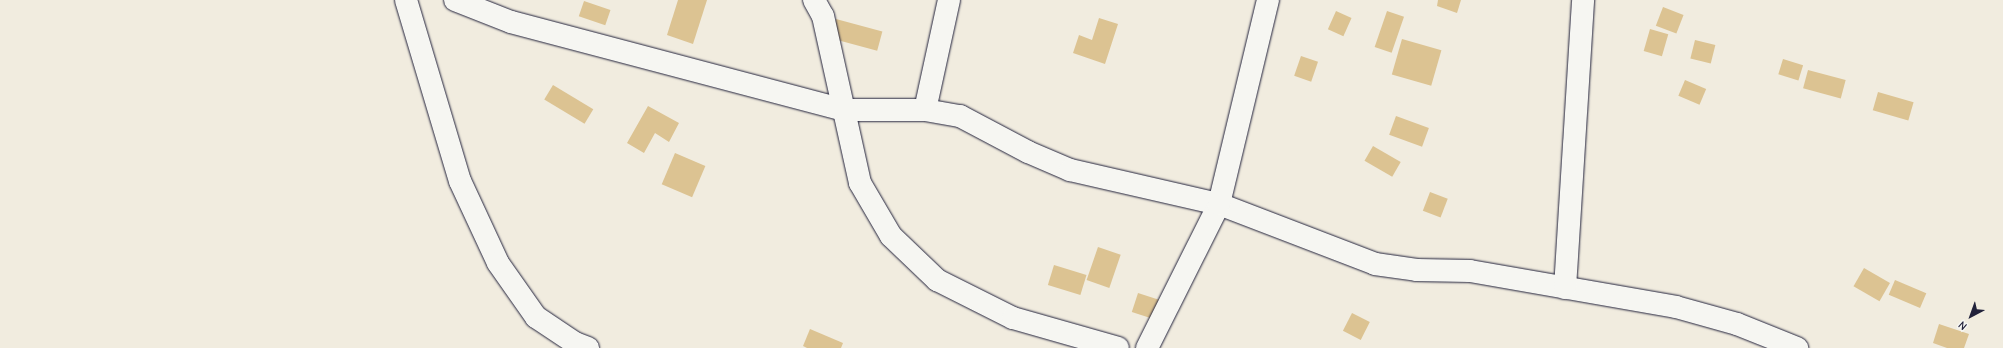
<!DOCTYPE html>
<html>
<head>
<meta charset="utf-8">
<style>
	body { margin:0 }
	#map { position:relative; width:2003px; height:348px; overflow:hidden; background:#f1ecdf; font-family:"Comic Neue",sans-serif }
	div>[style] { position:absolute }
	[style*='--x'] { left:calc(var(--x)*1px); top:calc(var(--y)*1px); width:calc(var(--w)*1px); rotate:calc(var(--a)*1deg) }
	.building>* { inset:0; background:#dcc392; transform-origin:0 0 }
	.roads { filter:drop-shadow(0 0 1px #22223b) drop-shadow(0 0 1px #22223b) }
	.minor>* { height:22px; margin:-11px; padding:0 11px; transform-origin:11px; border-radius:11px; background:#f6f6f2 }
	span { translate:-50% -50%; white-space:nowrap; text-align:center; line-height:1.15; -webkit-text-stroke:3px #f6f6f2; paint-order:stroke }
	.north { position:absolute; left:1951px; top:296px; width:40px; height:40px; -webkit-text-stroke:3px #f6f6f2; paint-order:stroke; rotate:221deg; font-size:11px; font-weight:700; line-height:16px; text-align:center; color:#22223b }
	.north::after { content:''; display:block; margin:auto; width:14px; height:18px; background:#22223b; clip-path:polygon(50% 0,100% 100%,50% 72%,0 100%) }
</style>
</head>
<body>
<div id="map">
	<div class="building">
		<div style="clip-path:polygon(678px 0,707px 0,693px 44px,667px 35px)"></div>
		<div style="clip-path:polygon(1438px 0,1461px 0,1457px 13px,1437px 6px)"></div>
		<div style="left:584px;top:1px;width:28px;height:16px;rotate:19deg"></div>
		<div style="left:1663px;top:7px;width:22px;height:20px;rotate:21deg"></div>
		<div style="left:1336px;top:11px;width:17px;height:20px;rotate:24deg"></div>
		<div style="left:1387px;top:11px;width:18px;height:38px;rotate:19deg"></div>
		<div style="clip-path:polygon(1099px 18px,1118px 24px,1105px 64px,1073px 53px,1079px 35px,1092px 40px)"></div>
		<div style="left:836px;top:19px;width:48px;height:20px;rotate:15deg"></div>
		<div style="left:1650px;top:29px;width:19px;height:23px;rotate:16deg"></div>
		<div style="left:1402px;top:39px;width:41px;height:37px;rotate:16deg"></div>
		<div style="left:1695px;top:40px;width:21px;height:19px;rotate:14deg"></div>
		<div style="left:1301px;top:56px;width:18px;height:21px;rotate:19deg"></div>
		<div style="left:1783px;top:59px;width:21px;height:16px;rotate:17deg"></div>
		<div style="left:1808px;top:70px;width:39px;height:19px;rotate:15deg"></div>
		<div style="left:1685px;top:80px;width:23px;height:17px;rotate:23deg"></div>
		<div style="left:553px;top:85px;width:47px;height:17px;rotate:31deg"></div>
		<div style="left:1878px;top:92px;width:37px;height:19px;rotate:16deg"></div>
		<div style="clip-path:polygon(648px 106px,679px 123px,669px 142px,655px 133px,644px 153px,627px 143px)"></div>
		<div style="left:1396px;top:116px;width:35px;height:20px;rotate:20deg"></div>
		<div style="left:1373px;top:146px;width:32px;height:17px;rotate:30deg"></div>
		<div style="left:675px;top:153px;width:33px;height:34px;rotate:23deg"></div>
		<div style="left:1430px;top:192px;width:19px;height:20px;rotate:21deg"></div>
		<div style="left:1098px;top:247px;width:24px;height:35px;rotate:19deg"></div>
		<div style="left:1054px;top:265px;width:34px;height:21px;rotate:17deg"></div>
		<div style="left:1864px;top:268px;width:30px;height:21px;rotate:30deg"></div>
		<div style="left:1895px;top:280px;width:34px;height:16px;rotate:23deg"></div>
		<div style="left:1138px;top:293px;width:39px;height:20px;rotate:18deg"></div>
		<div style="left:1352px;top:313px;width:20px;height:20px;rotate:27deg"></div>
		<div style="clip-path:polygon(1939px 324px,1969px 334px,1964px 348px,1947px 348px,1933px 343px)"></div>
		<div style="clip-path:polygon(810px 329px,843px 343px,841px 348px,807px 348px,803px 346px)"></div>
	</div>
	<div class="roads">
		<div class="minor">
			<div style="--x:406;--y:0;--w:189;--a:73.4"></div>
			<div style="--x:460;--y:181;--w:90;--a:65.1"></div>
			<div style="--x:498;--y:263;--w:66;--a:54.9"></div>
			<div style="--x:536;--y:317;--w:47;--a:33.7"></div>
			<div style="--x:575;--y:343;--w:14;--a:21"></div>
			<div style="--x:455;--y:0;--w:60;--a:21.4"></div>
			<div style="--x:511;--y:22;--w:343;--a:14.8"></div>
			<div style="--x:843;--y:110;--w:82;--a:0"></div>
			<div style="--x:925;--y:110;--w:36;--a:10"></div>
			<div style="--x:960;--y:116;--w:77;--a:27.9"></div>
			<div style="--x:1028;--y:152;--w:46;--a:23.2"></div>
			<div style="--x:1070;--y:170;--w:153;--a:12.9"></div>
			<div style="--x:1219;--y:204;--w:167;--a:21"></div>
			<div style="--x:1375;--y:264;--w:42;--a:8.1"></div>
			<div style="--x:1417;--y:270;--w:53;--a:1.1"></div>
			<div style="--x:1470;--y:271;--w:209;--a:9.9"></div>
			<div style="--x:1676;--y:307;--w:63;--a:15.6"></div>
			<div style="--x:1737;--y:324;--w:65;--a:21.8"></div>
			<div style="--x:814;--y:0;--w:18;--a:61"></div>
			<div style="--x:823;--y:16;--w:171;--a:77.5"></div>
			<div style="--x:860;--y:183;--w:61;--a:59.7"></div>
			<div style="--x:891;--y:236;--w:64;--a:43.7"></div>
			<div style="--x:937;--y:280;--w:85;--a:26.6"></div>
			<div style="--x:1013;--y:318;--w:109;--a:15.9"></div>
			<div style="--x:925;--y:110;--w:113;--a:-77.7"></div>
			<div style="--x:1565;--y:288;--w:289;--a:-86.4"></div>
			<div style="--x:1147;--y:348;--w:161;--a:-63.4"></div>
			<div style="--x:1219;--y:204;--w:210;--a:-76.5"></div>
		</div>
	</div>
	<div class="north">N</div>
</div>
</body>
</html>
